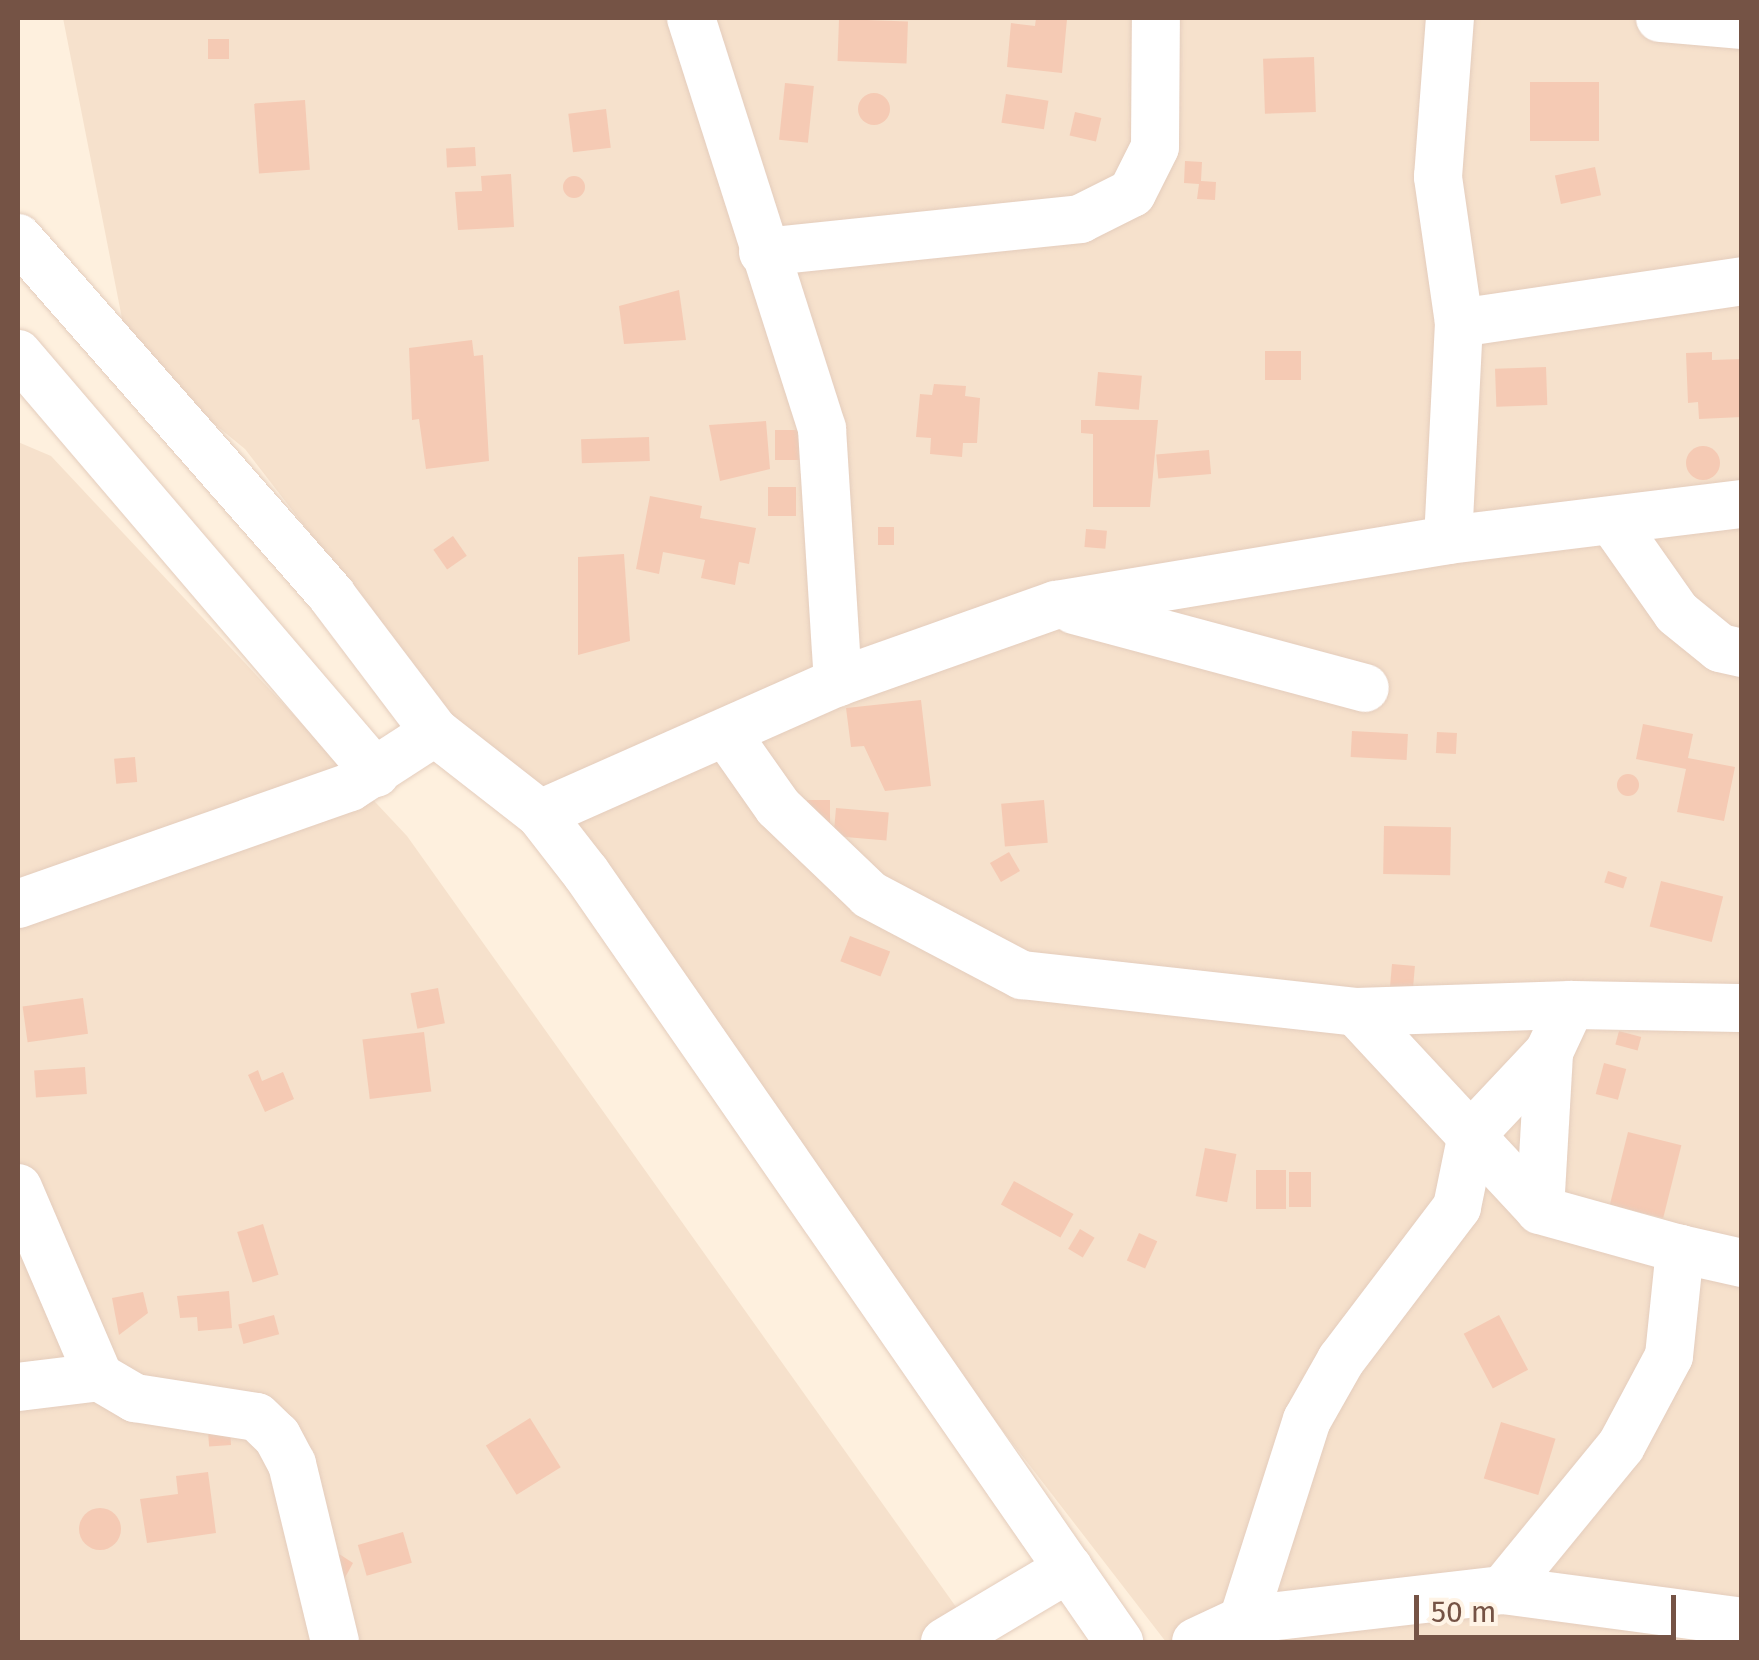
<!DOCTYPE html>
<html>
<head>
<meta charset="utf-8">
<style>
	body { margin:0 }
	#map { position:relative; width:1759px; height:1660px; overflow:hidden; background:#fef0de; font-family:"Fira Sans",sans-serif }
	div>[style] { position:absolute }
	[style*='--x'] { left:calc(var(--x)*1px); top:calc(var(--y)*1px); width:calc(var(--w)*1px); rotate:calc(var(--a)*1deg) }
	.residential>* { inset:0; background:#f6e1cc }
	.building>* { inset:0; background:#f5cab4; transform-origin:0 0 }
	.round { border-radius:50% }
	.roads { filter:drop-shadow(0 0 2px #e4cdbd) drop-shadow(0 0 2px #e4cdbd) }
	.minor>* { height:48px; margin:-24px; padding:0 24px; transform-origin:24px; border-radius:24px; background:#fff }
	span { translate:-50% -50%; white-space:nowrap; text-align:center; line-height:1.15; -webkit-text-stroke:8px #fff4e6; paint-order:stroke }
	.frame { position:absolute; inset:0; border:20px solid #755345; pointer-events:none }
	.scale { position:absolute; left:1414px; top:1595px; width:262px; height:45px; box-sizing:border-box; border:5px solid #755345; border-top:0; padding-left:12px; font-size:30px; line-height:35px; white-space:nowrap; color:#755345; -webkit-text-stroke:8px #fff4e6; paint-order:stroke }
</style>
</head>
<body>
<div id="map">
	<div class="residential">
		<div style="clip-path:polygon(63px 18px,1741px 18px,1741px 1642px,1166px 1642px,245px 449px,129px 354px)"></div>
		<div style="clip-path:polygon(18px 442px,51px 456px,407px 836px,981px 1642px,18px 1642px)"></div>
	</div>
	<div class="building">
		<div style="clip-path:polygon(1036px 18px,1067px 19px,1062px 73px,1007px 67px,1011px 23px,1035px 26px)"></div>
		<div style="left:839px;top:19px;width:69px;height:42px;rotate:2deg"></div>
		<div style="left:208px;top:39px;width:21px;height:20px"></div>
		<div style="left:1314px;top:57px;width:55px;height:51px;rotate:88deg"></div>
		<div style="left:1530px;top:82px;width:69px;height:59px"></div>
		<div style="left:785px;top:83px;width:29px;height:57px;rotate:6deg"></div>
		<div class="round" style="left:858px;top:93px;width:32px;height:32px"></div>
		<div style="left:1006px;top:94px;width:43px;height:29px;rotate:9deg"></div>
		<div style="left:305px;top:100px;width:70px;height:51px;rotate:86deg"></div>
		<div style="left:606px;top:109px;width:39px;height:38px;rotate:83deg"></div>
		<div style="left:1075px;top:112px;width:27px;height:24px;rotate:13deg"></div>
		<div style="left:475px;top:147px;width:19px;height:29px;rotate:87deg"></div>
		<div style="clip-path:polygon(1185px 161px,1202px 162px,1201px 181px,1216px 182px,1215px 200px,1197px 199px,1199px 184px,1184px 183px)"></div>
		<div style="left:1595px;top:167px;width:29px;height:41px;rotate:78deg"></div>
		<div style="clip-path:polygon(511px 174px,514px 227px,458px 230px,455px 192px,482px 191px,481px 176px)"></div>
		<div class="round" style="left:563px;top:176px;width:22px;height:22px"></div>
		<div style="clip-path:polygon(679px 290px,686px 340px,624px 344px,619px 306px)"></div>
		<div style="clip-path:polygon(472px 340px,474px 356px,483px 355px,489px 461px,426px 469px,419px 419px,412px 420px,409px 348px)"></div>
		<div style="left:1265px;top:351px;width:36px;height:29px"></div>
		<div style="clip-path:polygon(1712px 352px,1712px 360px,1742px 359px,1742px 417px,1699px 419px,1698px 402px,1688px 403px,1686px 353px)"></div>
		<div style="left:1546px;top:367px;width:38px;height:51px;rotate:88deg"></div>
		<div style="left:1098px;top:372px;width:44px;height:34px;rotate:5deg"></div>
		<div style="clip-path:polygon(934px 384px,966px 386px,965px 396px,980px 398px,977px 443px,963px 443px,962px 457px,930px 454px,931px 438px,916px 437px,920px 394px,932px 395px)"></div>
		<div style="clip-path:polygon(1081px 420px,1158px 420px,1150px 507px,1093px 507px,1093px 434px,1081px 433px)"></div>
		<div style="clip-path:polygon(766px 421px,770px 469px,720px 481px,709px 425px)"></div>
		<div style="left:802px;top:430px;width:30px;height:27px;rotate:90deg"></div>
		<div style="left:649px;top:437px;width:24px;height:68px;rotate:88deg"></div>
		<div class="round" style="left:1686px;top:446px;width:34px;height:34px"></div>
		<div style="left:1209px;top:450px;width:24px;height:53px;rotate:85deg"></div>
		<div style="left:796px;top:487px;width:29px;height:28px;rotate:90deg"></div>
		<div style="clip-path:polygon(650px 496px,702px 506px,700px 518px,756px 528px,749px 564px,739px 562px,735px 585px,701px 578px,705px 560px,663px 552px,659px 574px,636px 569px)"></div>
		<div style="left:878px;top:527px;width:16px;height:18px"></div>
		<div style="left:1086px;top:529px;width:21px;height:18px;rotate:5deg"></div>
		<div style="left:453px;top:536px;width:24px;height:24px;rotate:55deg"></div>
		<div style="clip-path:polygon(624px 554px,630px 641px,578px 655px,578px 557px)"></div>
		<div style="clip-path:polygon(921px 700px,931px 786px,885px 791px,864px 746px,851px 747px,846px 708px)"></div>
		<div style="clip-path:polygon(1643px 724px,1693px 734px,1688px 758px,1735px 767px,1724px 821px,1677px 812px,1686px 769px,1636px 759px)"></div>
		<div style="left:1352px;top:731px;width:56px;height:26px;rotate:3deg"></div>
		<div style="left:1437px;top:732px;width:20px;height:21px;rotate:3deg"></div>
		<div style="left:135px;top:757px;width:25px;height:21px;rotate:85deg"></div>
		<div class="round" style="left:1617px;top:774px;width:22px;height:22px"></div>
		<div style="left:807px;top:800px;width:23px;height:33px"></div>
		<div style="left:1044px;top:800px;width:43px;height:43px;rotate:85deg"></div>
		<div style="left:836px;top:808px;width:53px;height:28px;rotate:5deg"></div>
		<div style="left:1384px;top:826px;width:67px;height:48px;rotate:1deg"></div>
		<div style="left:1009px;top:852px;width:22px;height:22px;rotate:60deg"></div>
		<div style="left:1608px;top:871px;width:20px;height:12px;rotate:18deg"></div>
		<div style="left:1661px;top:881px;width:64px;height:47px;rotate:14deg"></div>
		<div style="left:850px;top:936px;width:43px;height:27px;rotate:21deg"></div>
		<div style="left:1392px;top:964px;width:23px;height:26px;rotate:5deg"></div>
		<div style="left:438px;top:988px;width:36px;height:28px;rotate:79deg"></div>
		<div style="left:83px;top:998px;width:36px;height:61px;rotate:82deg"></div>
		<div style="left:1619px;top:1031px;width:23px;height:14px;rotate:15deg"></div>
		<div style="left:424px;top:1032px;width:60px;height:62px;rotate:83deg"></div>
		<div style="left:1604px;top:1063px;width:23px;height:32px;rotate:15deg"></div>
		<div style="left:85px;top:1067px;width:27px;height:51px;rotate:86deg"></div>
		<div style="clip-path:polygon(258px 1070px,262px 1081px,283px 1072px,294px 1099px,265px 1112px,248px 1075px)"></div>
		<div style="left:1628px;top:1132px;width:55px;height:75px;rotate:14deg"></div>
		<div style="left:1205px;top:1148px;width:32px;height:49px;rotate:11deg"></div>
		<div style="left:1256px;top:1170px;width:30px;height:39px"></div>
		<div style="left:1289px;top:1172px;width:22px;height:35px"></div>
		<div style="left:1014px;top:1181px;width:68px;height:27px;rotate:29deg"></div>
		<div style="left:263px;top:1224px;width:53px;height:27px;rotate:73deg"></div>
		<div style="left:1080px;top:1229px;width:17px;height:23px;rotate:31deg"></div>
		<div style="left:1139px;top:1233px;width:20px;height:30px;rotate:24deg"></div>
		<div style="clip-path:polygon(229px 1291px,232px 1328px,198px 1331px,197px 1317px,180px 1318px,177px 1296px)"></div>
		<div style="clip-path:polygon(143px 1292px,148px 1313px,119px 1335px,112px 1298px)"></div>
		<div style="left:274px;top:1315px;width:20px;height:37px;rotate:75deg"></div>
		<div style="left:1499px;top:1315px;width:62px;height:40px;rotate:62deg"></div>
		<div style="left:530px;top:1418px;width:58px;height:52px;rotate:58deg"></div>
		<div style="left:1501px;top:1422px;width:57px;height:59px;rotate:17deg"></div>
		<div style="left:230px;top:1430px;width:15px;height:22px;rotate:86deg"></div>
		<div style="clip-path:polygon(208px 1472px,216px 1533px,147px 1543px,140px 1499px,178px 1494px,176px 1476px)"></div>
		<div class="round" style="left:79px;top:1508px;width:42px;height:42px"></div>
		<div style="left:403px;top:1532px;width:32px;height:47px;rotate:74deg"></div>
		<div style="clip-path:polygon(336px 1552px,353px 1563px,342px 1583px)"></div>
	</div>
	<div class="roads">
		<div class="minor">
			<div style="--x:691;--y:18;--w:431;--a:72.3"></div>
			<div style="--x:822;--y:429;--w:254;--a:86.4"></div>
			<div style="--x:1660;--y:18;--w:82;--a:4.9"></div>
			<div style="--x:18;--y:238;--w:476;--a:48.7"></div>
			<div style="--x:332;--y:596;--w:171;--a:52.9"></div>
			<div style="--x:435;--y:732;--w:133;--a:38"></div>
			<div style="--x:540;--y:814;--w:75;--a:52.1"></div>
			<div style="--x:586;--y:873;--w:936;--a:55.27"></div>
			<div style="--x:763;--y:252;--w:319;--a:-5.9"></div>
			<div style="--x:1080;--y:219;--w:58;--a:-26.6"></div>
			<div style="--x:1132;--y:193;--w:51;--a:-63.4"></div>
			<div style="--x:1155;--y:147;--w:129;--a:-89.6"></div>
			<div style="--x:1459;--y:323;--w:286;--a:-8.4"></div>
			<div style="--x:18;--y:354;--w:551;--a:49.49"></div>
			<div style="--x:1613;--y:522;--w:111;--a:54.9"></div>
			<div style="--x:1677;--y:613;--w:55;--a:39.1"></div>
			<div style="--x:1720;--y:648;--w:23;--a:13"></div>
			<div style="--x:1448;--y:540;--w:217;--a:-87.1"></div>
			<div style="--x:1459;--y:323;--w:148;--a:-98.2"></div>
			<div style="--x:1438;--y:177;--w:159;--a:-85.7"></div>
			<div style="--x:1074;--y:610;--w:301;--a:15"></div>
			<div style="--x:726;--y:733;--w:90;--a:54.9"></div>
			<div style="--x:778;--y:807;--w:127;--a:43.7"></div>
			<div style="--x:870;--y:895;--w:172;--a:27.8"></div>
			<div style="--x:1022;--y:975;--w:336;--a:6.3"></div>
			<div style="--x:1356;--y:1012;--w:270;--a:47.1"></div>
			<div style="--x:1540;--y:1210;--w:145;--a:15.6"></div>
			<div style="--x:540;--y:814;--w:326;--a:-23.9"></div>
			<div style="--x:838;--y:682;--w:231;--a:-19.5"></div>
			<div style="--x:1056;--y:605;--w:397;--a:-9.4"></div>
			<div style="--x:1448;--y:540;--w:296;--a:-7"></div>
			<div style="--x:18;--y:904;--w:352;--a:-19.4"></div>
			<div style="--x:350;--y:787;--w:101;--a:-32.9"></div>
			<div style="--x:1356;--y:1012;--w:215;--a:-1.9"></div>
			<div style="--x:18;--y:1188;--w:206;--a:66.8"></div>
			<div style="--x:99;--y:1377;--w:42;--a:30.3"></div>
			<div style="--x:135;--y:1398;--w:123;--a:8.9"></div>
			<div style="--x:257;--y:1417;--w:28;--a:44"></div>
			<div style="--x:277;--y:1436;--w:32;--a:62"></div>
			<div style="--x:292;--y:1464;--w:183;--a:76.4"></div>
			<div style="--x:1540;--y:1210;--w:158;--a:-86.7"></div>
			<div style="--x:18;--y:1387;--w:82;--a:-7"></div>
			<div style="--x:1503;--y:1590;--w:186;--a:-50.7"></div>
			<div style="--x:1621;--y:1446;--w:102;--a:-61.9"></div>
			<div style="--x:1669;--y:1356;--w:108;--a:-84.1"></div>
			<div style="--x:1680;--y:1249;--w:64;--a:12.7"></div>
			<div style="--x:1243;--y:1620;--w:210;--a:-72.3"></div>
			<div style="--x:1307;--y:1420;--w:69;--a:-60.5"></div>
			<div style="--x:1341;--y:1360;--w:192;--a:-52.8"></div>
			<div style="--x:1457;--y:1207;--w:75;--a:-78.4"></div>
			<div style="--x:1472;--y:1134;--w:112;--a:-46.8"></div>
			<div style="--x:1549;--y:1052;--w:52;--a:-64.9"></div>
			<div style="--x:1571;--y:1005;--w:171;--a:1"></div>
			<div style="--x:945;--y:1642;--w:144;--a:-30.8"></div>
			<div style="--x:1196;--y:1642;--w:52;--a:-25.1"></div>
			<div style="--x:1243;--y:1620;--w:262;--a:-6.6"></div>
			<div style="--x:1503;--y:1590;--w:241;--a:7.6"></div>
		</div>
	</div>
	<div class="frame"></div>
	<div class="scale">50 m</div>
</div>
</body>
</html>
